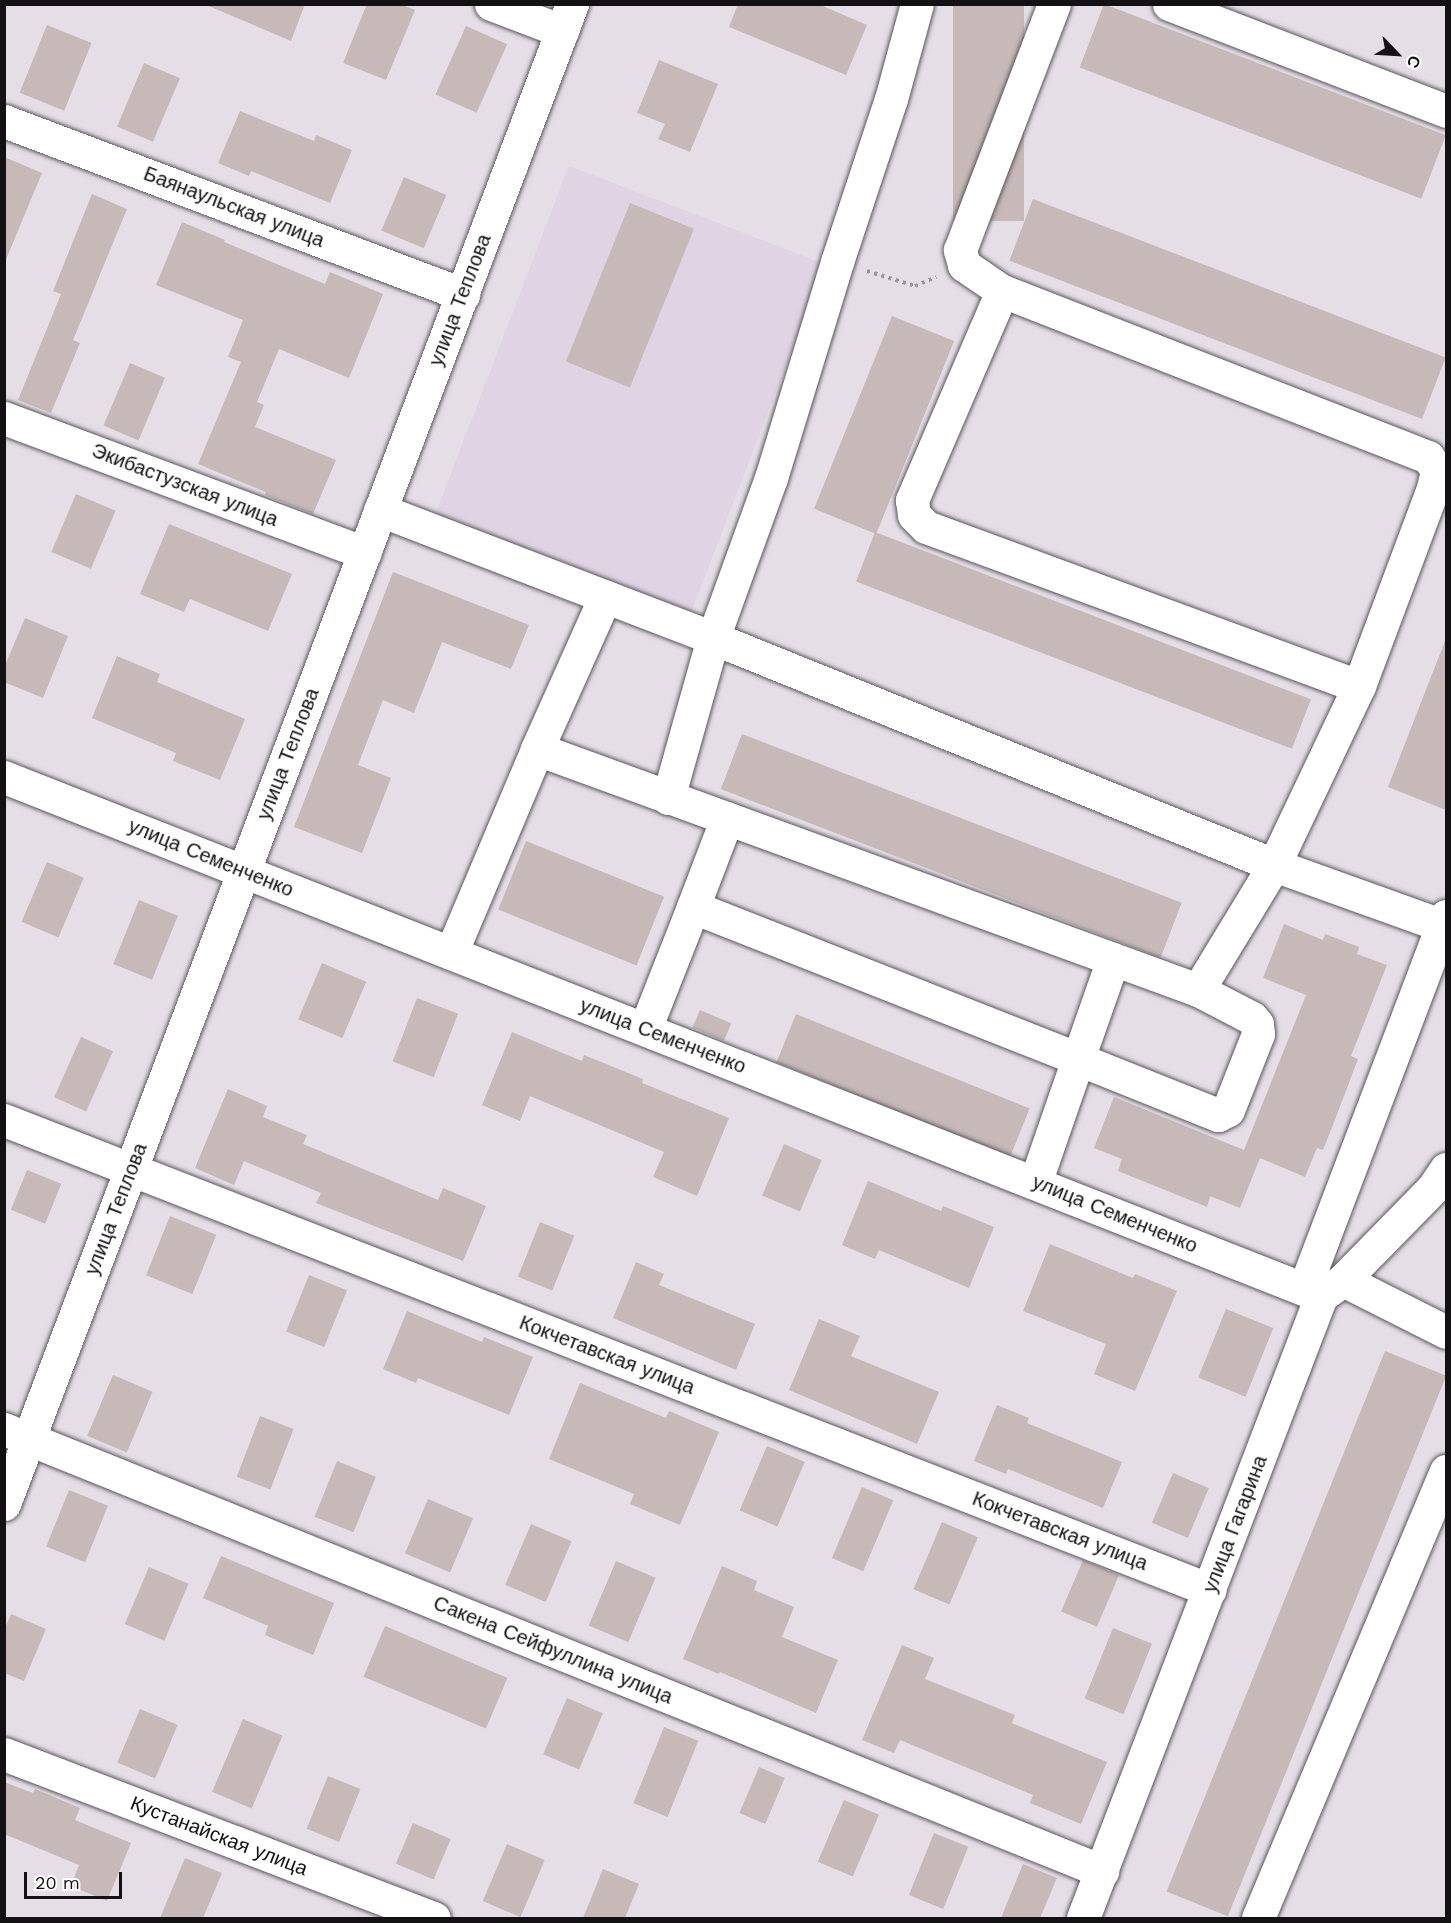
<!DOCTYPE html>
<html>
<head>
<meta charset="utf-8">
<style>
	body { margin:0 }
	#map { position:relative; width:1451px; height:1923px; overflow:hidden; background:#e5dee7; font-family:"Work Sans",sans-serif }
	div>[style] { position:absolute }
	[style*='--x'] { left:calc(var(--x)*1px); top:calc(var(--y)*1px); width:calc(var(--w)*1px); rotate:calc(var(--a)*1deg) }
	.built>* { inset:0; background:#e0d3e3; transform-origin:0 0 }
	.building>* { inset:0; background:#c6b9b8; transform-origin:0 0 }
	.path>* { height:4px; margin-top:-2px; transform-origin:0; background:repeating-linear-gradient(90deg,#9a959b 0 3px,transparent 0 7.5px) }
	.roads { filter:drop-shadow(0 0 2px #5c555d) drop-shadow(0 0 2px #5c555d) }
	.minor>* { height:33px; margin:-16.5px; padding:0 16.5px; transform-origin:16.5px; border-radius:16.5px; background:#fff }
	span { translate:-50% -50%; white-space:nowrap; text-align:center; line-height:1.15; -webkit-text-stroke:6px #fff; paint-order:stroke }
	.street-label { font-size:20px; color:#141114 }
	.frame { position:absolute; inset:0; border:6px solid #141114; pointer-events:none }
	.north { position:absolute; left:1367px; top:24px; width:60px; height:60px; -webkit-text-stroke:4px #fff; paint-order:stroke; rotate:115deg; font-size:16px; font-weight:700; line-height:24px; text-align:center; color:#141114 }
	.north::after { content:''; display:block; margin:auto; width:21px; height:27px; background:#141114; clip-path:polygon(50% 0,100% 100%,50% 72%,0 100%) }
	.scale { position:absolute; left:24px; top:1872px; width:98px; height:27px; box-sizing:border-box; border:3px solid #141114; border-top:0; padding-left:8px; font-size:18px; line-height:21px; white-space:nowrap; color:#141114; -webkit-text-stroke:4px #fff; paint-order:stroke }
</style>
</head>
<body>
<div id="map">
	<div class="built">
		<div style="left:569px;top:166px;width:274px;height:376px;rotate:21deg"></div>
	</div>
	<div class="building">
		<div style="clip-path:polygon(204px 4px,305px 4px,291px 41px)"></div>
		<div style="clip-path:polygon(367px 4px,400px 4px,415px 10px,386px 80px,343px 63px)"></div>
		<div style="clip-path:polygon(738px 4px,818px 4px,867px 25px,846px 75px,729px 27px)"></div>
		<div style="left:953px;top:4px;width:71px;height:217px"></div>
		<div style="left:1104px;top:4px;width:366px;height:68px;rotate:21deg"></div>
		<div style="left:47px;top:25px;width:48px;height:73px;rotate:22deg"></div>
		<div style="left:466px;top:26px;width:45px;height:75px;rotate:24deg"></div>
		<div style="clip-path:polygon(659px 60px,718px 84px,690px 152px,658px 139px,665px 124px,637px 113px)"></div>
		<div style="left:144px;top:63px;width:39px;height:69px;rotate:23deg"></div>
		<div style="clip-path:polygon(240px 111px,314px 141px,316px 135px,352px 150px,330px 203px,251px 171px,249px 176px,218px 163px)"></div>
		<div style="clip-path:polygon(4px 157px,42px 173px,5px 262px,4px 262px)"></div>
		<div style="left:404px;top:177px;width:46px;height:58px;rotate:23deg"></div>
		<div style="clip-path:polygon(92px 194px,127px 209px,73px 340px,80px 343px,51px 413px,18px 400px,61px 294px,53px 291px)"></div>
		<div style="left:1033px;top:199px;width:442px;height:66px;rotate:21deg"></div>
		<div style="left:630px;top:203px;width:69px;height:171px;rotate:22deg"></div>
		<div style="clip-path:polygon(182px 222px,225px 240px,224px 242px,325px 284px,330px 272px,383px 294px,349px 378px,279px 349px,257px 402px,264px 405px,255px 427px,336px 460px,313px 514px,265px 495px,266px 492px,198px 464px,241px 362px,228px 357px,243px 320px,156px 285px)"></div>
		<div style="left:892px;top:316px;width:67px;height:208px;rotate:22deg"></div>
		<div style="left:130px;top:363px;width:38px;height:68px;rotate:23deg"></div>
		<div style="left:76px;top:494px;width:43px;height:63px;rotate:23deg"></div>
		<div style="clip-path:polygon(169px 524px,292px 574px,268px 631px,190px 599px,184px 612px,140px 594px)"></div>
		<div style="left:875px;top:532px;width:467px;height:53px;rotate:21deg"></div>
		<div style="clip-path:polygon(393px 572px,529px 625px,511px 669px,442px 642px,414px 713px,383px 700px,358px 765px,391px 778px,362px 853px,294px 827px)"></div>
		<div style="clip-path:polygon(25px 618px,68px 636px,43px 698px,4px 682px,4px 668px)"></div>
		<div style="clip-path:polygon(1445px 641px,1446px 642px,1446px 810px,1388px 787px)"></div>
		<div style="clip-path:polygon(117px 656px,160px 674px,157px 682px,245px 719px,220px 780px,173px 761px,176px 753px,92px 718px)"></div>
		<div style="left:742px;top:734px;width:471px;height:59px;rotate:21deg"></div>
		<div style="left:526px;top:841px;width:149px;height:74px;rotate:22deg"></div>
		<div style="left:47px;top:862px;width:40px;height:65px;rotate:23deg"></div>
		<div style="left:139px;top:900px;width:42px;height:69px;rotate:22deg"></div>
		<div style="clip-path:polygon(1284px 924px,1323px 940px,1325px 934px,1359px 947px,1357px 954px,1387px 965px,1351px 1056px,1358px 1059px,1336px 1117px,1323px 1150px,1317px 1148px,1305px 1177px,1260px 1158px,1240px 1208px,1210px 1196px,1207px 1207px,1118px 1171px,1122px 1159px,1094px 1148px,1114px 1097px,1244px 1150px,1306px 995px,1263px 978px)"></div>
		<div style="left:322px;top:963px;width:48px;height:61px;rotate:23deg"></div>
		<div style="left:417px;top:998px;width:44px;height:68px;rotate:21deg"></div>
		<div style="left:700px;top:1010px;width:34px;height:19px;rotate:23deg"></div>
		<div style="left:796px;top:1014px;width:252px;height:52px;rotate:22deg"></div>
		<div style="clip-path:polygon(512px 1032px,582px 1061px,584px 1055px,643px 1079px,642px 1083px,729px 1118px,697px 1196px,653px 1177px,664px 1152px,530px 1096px,520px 1121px,482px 1105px)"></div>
		<div style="left:81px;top:1037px;width:35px;height:66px;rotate:24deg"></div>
		<div style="clip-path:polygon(228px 1089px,267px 1106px,263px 1117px,307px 1135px,303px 1144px,438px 1200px,443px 1188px,486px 1206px,463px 1261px,316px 1203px,321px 1193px,244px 1161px,234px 1185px,195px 1168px)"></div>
		<div style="left:784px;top:1144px;width:41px;height:56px;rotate:23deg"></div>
		<div style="left:27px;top:1170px;width:37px;height:43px;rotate:22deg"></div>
		<div style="clip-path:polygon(868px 1181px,941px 1211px,943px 1206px,994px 1227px,969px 1288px,879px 1250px,875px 1259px,842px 1245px)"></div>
		<div style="left:170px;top:1216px;width:50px;height:64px;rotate:22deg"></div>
		<div style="left:540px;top:1222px;width:37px;height:59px;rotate:22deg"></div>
		<div style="clip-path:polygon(1050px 1244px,1133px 1278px,1135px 1274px,1177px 1291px,1135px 1391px,1094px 1374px,1106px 1344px,1023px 1311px)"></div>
		<div style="clip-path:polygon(636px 1262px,664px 1274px,659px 1285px,755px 1324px,736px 1370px,613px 1318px)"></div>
		<div style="left:309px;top:1275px;width:41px;height:61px;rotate:22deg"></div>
		<div style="left:1226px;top:1309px;width:51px;height:74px;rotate:22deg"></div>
		<div style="clip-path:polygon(407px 1311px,482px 1342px,484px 1337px,533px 1357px,509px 1415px,418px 1378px,416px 1383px,383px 1369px)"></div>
		<div style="clip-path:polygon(819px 1319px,860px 1336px,851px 1356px,939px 1392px,917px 1444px,789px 1390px)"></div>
		<div style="left:1385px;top:1351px;width:66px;height:583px;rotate:22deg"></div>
		<div style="left:113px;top:1375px;width:43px;height:66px;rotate:23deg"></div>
		<div style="clip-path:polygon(580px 1383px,666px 1418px,669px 1411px,719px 1432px,680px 1525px,630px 1504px,634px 1494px,549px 1459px)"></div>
		<div style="clip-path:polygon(997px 1405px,1029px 1418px,1027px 1423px,1122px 1462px,1103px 1508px,1008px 1469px,1006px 1474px,974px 1461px)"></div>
		<div style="left:260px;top:1416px;width:36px;height:65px;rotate:21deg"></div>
		<div style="left:767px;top:1446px;width:41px;height:70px;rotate:23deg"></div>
		<div style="left:337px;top:1461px;width:42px;height:60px;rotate:22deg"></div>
		<div style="left:1173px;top:1473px;width:39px;height:54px;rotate:23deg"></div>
		<div style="left:862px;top:1487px;width:34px;height:77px;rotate:23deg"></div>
		<div style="left:69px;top:1490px;width:42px;height:61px;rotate:22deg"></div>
		<div style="left:428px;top:1499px;width:49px;height:59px;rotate:23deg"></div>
		<div style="left:942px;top:1522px;width:39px;height:73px;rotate:23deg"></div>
		<div style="left:531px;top:1524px;width:44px;height:66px;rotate:23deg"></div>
		<div style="clip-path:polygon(221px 1556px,334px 1603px,313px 1655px,265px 1635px,268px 1626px,203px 1598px)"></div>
		<div style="left:1083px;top:1560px;width:39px;height:56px;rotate:23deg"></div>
		<div style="left:616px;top:1561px;width:43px;height:70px;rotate:23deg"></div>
		<div style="clip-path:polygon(722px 1566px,757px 1581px,754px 1590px,794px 1607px,782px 1637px,838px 1660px,816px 1713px,720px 1672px,719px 1674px,683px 1659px)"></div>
		<div style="left:149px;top:1567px;width:43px;height:62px;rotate:23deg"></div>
		<div style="clip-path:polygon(11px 1614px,46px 1629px,24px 1681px,4px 1673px,4px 1631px)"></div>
		<div style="left:385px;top:1626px;width:133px;height:55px;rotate:23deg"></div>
		<div style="left:1113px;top:1628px;width:42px;height:76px;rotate:22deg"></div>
		<div style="clip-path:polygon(902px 1645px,934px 1658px,925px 1679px,1015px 1715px,1012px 1723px,1107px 1762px,1081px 1824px,1030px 1803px,1033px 1795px,900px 1740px,894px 1753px,862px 1740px)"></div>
		<div style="left:567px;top:1698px;width:39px;height:61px;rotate:23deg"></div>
		<div style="left:140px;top:1709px;width:41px;height:58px;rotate:23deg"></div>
		<div style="left:243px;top:1719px;width:43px;height:79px;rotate:23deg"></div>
		<div style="left:664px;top:1727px;width:37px;height:82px;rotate:22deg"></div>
		<div style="left:759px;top:1767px;width:28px;height:50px;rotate:23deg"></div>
		<div style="left:328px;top:1776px;width:35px;height:57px;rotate:22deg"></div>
		<div style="clip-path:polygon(4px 1782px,33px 1793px,35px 1789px,80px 1808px,75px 1820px,131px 1843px,107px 1901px,71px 1886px,79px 1865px,4px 1834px)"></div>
		<div style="left:844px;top:1800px;width:38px;height:67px;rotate:23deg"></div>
		<div style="left:413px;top:1823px;width:41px;height:44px;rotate:23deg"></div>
		<div style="left:934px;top:1833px;width:37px;height:67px;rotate:22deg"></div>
		<div style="left:507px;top:1844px;width:41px;height:62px;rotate:23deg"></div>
		<div style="clip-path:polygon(185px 1858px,222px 1873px,203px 1918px,160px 1918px)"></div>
		<div style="clip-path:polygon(1023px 1864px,1057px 1878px,1040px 1918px,1001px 1918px)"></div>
		<div style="clip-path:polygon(603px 1869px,639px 1884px,625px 1918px,583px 1918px)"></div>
	</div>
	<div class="path">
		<div style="--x:867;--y:271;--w:50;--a:17.4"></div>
		<div style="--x:915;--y:286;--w:23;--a:-23"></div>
	</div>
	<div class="roads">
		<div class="minor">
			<div style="--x:491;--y:4;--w:76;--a:20.8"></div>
			<div style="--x:1169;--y:4;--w:297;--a:21.1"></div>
			<div style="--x:4;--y:121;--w:491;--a:20.7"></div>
			<div style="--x:1002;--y:291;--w:228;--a:113.3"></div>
			<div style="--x:912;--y:500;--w:15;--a:82"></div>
			<div style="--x:914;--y:515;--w:17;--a:45"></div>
			<div style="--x:926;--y:527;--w:461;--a:20.2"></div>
			<div style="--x:1359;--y:686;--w:211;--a:-69.5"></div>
			<div style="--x:1433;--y:488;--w:18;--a:-77"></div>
			<div style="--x:1437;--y:470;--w:16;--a:-125"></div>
			<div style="--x:1428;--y:457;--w:457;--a:-158.7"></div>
			<div style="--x:1002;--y:291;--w:46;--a:-145.6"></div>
			<div style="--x:964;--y:265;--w:16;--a:-105"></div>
			<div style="--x:960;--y:250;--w:263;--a:-69.1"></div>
			<div style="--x:4;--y:418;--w:385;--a:20.5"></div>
			<div style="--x:380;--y:510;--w:357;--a:21"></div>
			<div style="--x:713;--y:638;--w:605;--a:22.03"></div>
			<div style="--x:1274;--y:865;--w:183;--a:19.8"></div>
			<div style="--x:537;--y:749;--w:167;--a:-65.9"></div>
			<div style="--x:4;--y:777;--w:1416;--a:21.51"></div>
			<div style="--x:668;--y:798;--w:166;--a:-74.3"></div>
			<div style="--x:713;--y:638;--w:170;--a:-70.1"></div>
			<div style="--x:771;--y:478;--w:226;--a:-73"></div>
			<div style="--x:837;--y:262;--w:172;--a:-71.7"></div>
			<div style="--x:891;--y:99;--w:98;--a:-74.7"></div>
			<div style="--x:693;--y:907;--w:95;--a:-69.1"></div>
			<div style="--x:451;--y:953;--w:221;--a:-67.1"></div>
			<div style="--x:537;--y:749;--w:704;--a:20.03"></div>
			<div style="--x:1198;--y:990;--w:146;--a:-58.7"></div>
			<div style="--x:1274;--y:865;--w:198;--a:-64.6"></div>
			<div style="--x:1113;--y:959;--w:106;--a:109.3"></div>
			<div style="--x:1078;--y:1059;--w:151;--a:21.8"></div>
			<div style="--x:1218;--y:1115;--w:11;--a:-27"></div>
			<div style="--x:1228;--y:1110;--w:82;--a:-68.5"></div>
			<div style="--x:1258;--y:1034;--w:10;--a:-96"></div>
			<div style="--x:1257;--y:1024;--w:8;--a:-130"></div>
			<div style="--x:1252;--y:1018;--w:61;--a:-152.6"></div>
			<div style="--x:645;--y:1029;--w:131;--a:-68.5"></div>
			<div style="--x:693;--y:907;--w:414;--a:21.5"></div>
			<div style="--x:1078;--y:1059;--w:131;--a:109.1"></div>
			<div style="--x:4;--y:1120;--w:1294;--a:21.29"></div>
			<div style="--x:1343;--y:1280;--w:115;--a:26.8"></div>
			<div style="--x:1304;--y:1289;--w:399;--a:-69.2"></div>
			<div style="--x:4;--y:1429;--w:1184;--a:21.93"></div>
			<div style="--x:4;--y:1504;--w:1604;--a:-69.26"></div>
			<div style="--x:4;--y:1754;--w:460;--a:20.9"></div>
			<div style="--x:1083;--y:1918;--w:666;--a:-69.06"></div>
			<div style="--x:1321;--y:1296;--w:27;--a:-36"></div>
			<div style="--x:1343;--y:1280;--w:129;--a:-45.6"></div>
			<div style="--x:1433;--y:1188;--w:23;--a:-56"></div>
			<div style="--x:1258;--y:1918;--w:485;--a:-67.2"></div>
		</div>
	</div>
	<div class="street-label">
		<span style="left:234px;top:207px;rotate:21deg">Баянаульская улица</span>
		<span style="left:460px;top:300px;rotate:-69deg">улица Теплова</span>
		<span style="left:185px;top:485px;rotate:21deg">Экибастузская улица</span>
		<span style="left:288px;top:754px;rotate:-69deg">улица Теплова</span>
		<span style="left:211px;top:858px;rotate:22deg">улица Семенченко</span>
		<span style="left:663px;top:1036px;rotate:21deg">улица Семенченко</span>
		<span style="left:116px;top:1209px;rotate:-69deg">улица Теплова</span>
		<span style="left:1115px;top:1214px;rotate:22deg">улица Семенченко</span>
		<span style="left:607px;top:1355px;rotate:21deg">Кокчетавская улица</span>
		<span style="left:1235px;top:1524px;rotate:-69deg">улица Гагарина</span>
		<span style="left:1060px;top:1531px;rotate:21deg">Кокчетавская улица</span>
		<span style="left:553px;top:1650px;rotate:22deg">Сакена Сейфуллина улица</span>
		<span style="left:219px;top:1836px;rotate:21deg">Кустанайская улица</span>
	</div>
	<div class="frame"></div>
	<div class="north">С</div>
	<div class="scale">20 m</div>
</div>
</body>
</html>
